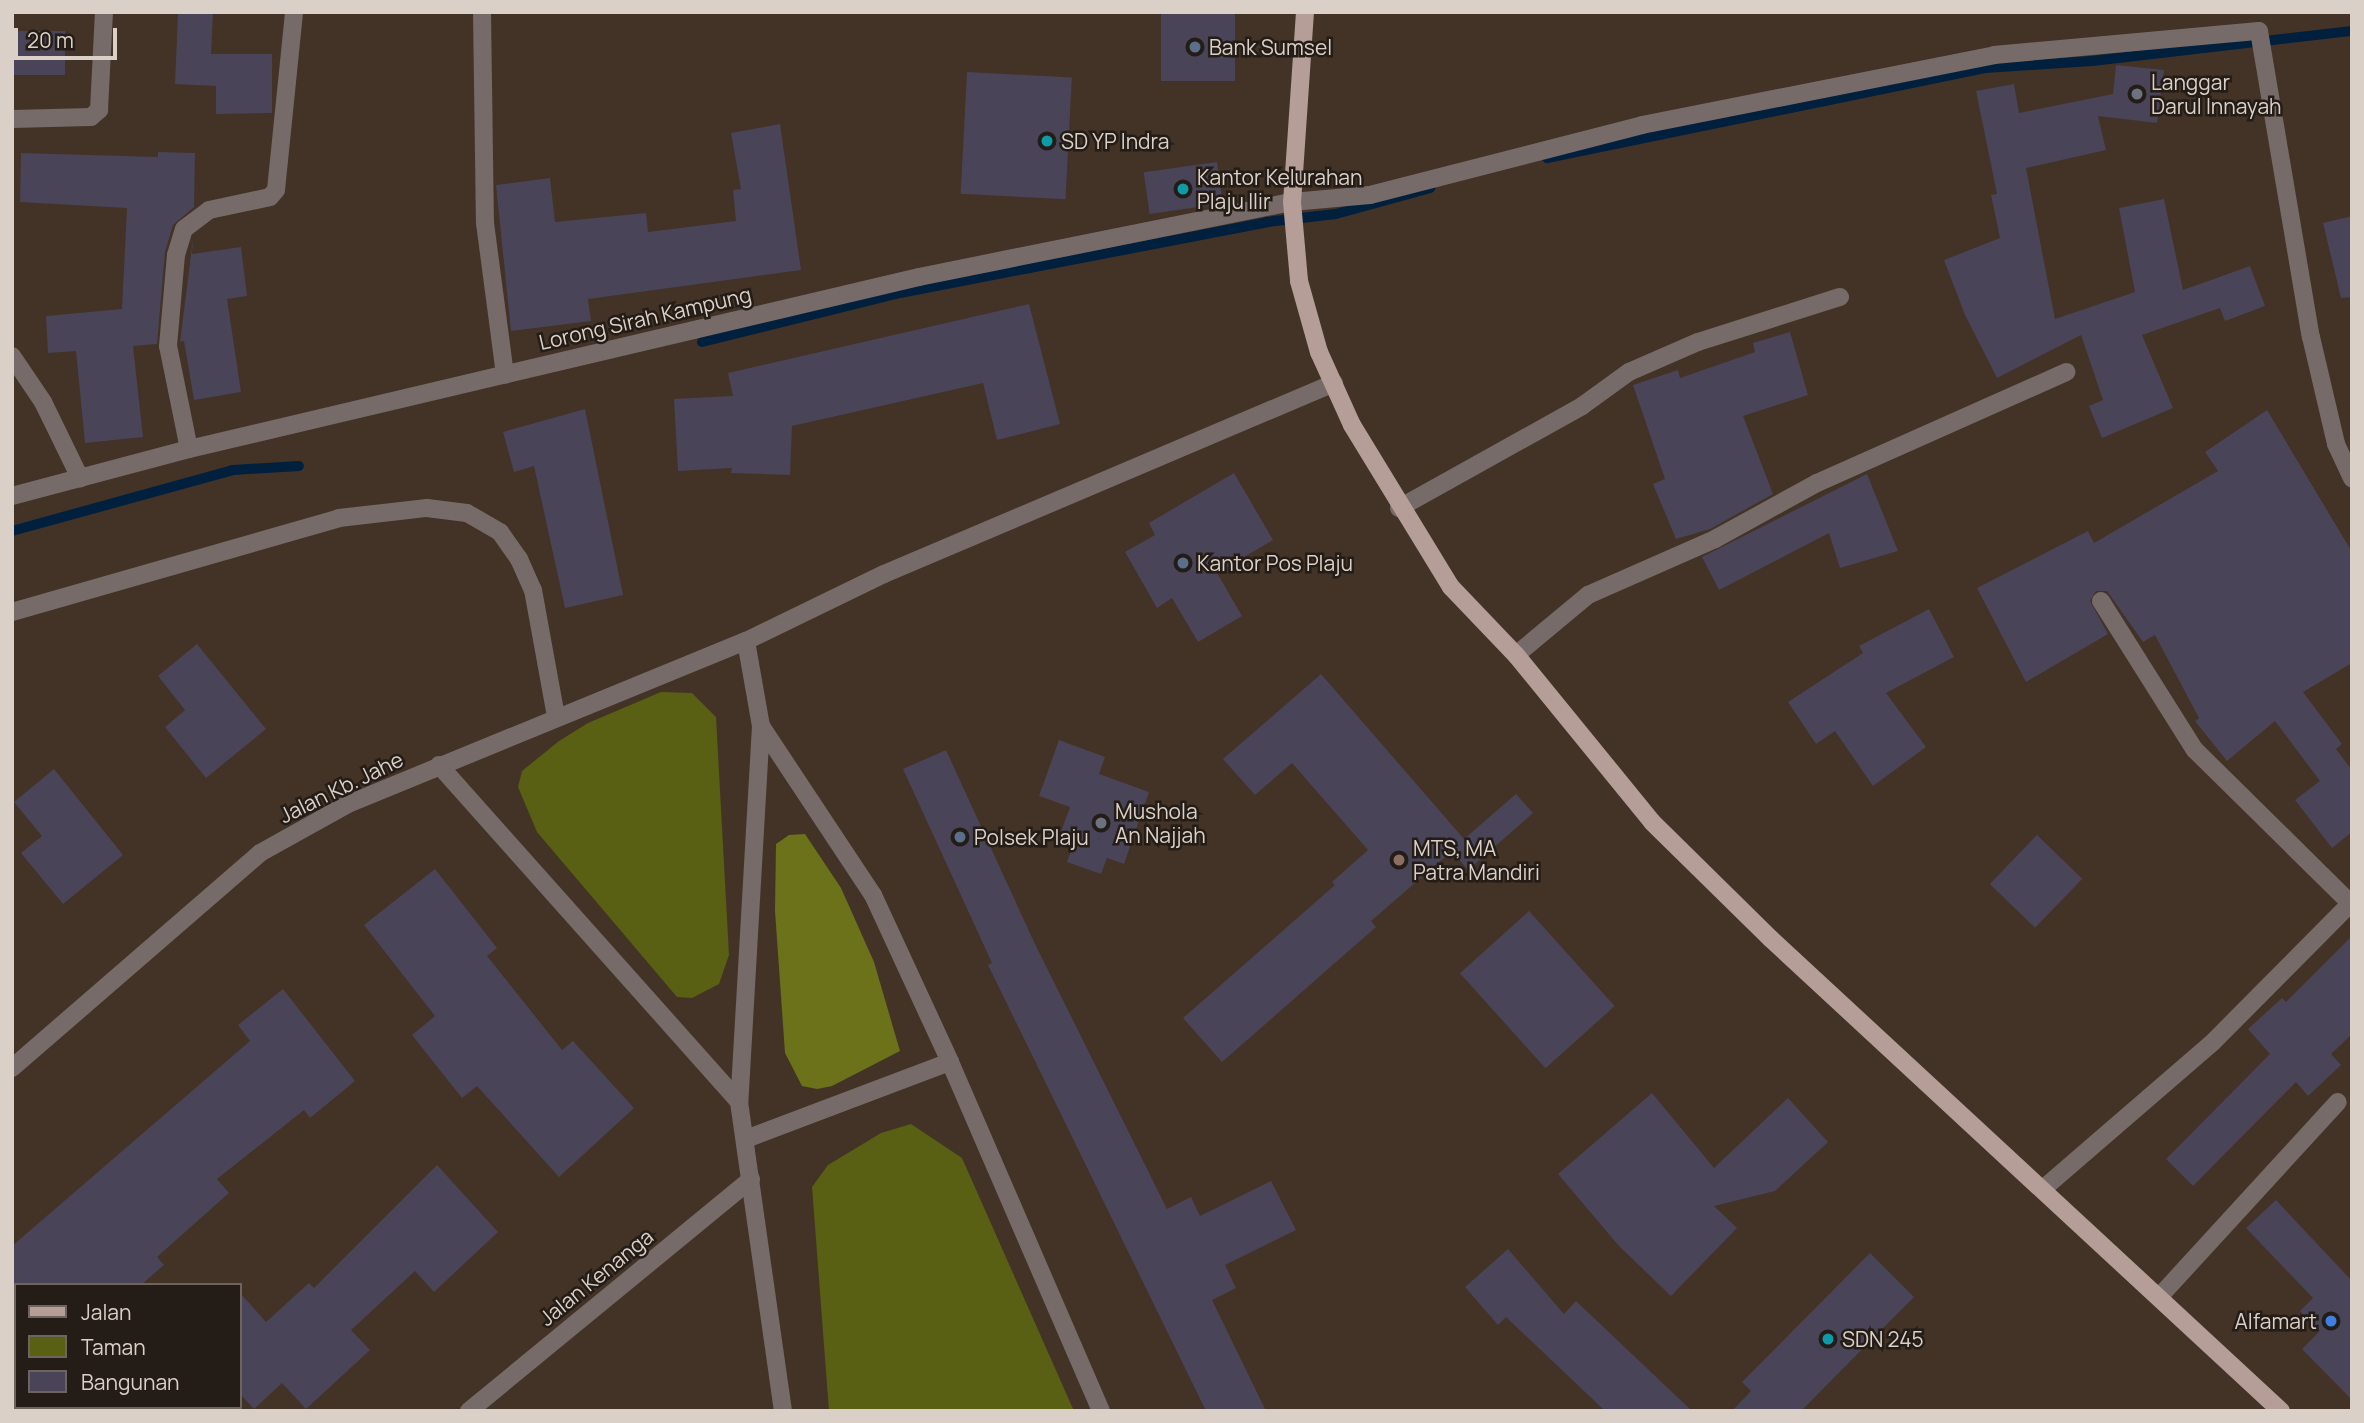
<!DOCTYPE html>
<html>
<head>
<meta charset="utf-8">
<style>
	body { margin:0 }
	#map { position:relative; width:2364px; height:1423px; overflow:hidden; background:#433226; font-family:Manrope,sans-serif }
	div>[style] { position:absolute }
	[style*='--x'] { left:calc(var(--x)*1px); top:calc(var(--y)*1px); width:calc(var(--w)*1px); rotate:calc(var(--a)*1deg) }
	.green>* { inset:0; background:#595f13 }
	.forest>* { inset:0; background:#6b7219 }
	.stream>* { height:10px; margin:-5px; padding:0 5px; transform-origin:5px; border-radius:5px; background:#01203d }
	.building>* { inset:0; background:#494457; transform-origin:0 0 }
	.minor>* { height:18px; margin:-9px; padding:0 9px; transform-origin:9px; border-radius:9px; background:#766b68 }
	.major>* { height:18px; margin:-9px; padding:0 9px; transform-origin:9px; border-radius:9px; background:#b49e97 }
	.dots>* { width:19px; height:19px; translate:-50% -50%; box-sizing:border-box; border:4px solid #241c16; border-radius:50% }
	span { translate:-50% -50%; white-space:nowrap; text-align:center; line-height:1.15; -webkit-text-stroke:5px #241c16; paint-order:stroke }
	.poi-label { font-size:21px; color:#dbd0c8 }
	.left { translate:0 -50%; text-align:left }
	.right { translate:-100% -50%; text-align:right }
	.street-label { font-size:21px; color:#dbd0c8 }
	.frame { position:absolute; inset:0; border:14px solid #dbd0c8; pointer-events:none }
	.legend { position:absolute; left:14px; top:1283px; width:228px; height:126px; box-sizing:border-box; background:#241c16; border:2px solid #6d645d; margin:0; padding:9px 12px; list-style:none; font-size:21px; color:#dbd0c8 }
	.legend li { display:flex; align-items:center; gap:14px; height:35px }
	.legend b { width:35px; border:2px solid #6d645d }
	.scale { position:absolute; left:14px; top:28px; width:103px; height:32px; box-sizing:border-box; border:4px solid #dbd0c8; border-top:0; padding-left:9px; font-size:21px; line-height:24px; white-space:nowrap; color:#dbd0c8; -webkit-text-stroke:5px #241c16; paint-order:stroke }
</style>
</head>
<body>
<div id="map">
	<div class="green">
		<div style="clip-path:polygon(661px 692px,692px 693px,716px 717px,729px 955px,719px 984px,692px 998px,677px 997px,537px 832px,518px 787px,522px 771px,559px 741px,588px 723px)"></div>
		<div style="clip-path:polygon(911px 1124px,962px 1158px,1074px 1411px,829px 1411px,812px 1187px,828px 1165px,881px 1133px)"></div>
	</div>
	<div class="forest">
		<div style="clip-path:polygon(805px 834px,841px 888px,874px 962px,900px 1051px,832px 1086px,817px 1089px,802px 1086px,785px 1053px,775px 911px,776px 844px,789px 835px)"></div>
	</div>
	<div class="stream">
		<div style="--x:1547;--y:158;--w:447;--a:-11.6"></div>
		<div style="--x:1985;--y:68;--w:107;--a:-3.7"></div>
		<div style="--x:2092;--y:61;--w:262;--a:-6.6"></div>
		<div style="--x:702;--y:342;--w:204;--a:-13.9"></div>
		<div style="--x:900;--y:293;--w:374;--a:-10.9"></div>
		<div style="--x:1267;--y:222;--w:69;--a:-6.6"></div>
		<div style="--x:1336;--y:214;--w:98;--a:-15.5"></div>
		<div style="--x:12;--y:531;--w:229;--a:-15.4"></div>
		<div style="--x:233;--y:470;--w:66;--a:-3.5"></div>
	</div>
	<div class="building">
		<div style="clip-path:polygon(178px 12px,213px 13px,211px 54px,272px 54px,272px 113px,216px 114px,216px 86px,175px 84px)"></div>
		<div style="left:1161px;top:12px;width:74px;height:69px"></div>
		<div style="left:12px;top:31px;width:53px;height:44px"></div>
		<div style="clip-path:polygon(2116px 65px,2164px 70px,2157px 123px,2098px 116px,2106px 150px,2026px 168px,2055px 319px,2135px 292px,2119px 208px,2164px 199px,2183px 290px,2250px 266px,2265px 306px,2225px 321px,2220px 308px,2142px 335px,2173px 408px,2102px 438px,2089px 406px,2103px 400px,2081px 335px,1997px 378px,1965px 315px,1944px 260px,2000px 238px,1991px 195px,1997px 194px,1976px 91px,2014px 84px,2019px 113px,2113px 94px)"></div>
		<div style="left:967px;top:72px;width:105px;height:122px;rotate:3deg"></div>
		<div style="clip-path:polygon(780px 124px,801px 270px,588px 299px,591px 321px,511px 331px,496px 185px,550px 178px,555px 222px,646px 213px,648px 232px,736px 221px,733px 190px,741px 189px,731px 133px)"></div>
		<div style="clip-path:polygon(158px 152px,195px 153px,194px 207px,173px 225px,165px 252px,157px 344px,133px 346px,143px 437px,85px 443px,76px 351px,48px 353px,46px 316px,122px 309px,127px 208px,20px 202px,21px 153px,158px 157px)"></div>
		<div style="left:1217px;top:162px;width:42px;height:74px;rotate:82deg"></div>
		<div style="clip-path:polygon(2352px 216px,2352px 297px,2341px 298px,2323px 223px)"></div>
		<div style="clip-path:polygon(193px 239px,192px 254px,241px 247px,247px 296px,227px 299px,241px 392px,194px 400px,184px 341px,180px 342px)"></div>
		<div style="clip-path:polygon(1029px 304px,1060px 424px,997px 440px,983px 383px,792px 426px,790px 475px,731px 473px,732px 468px,678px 471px,674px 399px,733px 396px,728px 373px)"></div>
		<div style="clip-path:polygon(1790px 332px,1808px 395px,1743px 416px,1773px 494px,1710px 529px,1676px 539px,1653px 484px,1665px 479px,1633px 385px,1678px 370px,1680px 378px,1755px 352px,1753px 343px)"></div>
		<div style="clip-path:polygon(585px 409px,623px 595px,565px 608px,534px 466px,514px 472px,503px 432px)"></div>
		<div style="clip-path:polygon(2267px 410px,2352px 552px,2352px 663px,2303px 692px,2342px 744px,2336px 749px,2352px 770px,2352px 832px,2332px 848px,2295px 800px,2320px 781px,2275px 721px,2227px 761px,2195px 721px,2199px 718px,2155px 635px,2143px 642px,2107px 591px,2096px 591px,2090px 601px,2108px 634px,2026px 682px,1977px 588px,2088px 531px,2094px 543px,2218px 471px,2205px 452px)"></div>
		<div style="clip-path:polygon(1234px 473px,1273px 540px,1217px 573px,1242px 616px,1198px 642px,1172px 598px,1157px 608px,1125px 552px,1155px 535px,1149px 523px)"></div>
		<div style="clip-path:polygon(1867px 474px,1898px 551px,1840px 568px,1829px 533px,1719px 590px,1702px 557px)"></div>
		<div style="clip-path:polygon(1929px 609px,1954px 657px,1886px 693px,1926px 747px,1873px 786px,1835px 731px,1816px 744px,1788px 702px,1863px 653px,1859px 646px)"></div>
		<div style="clip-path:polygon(197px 644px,266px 729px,206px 778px,165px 727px,185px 710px,158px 676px)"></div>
		<div style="clip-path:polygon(1321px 674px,1464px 839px,1516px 794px,1533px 813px,1468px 870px,1452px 851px,1371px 921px,1376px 927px,1222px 1062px,1183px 1018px,1335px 885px,1332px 882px,1368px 850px,1292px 763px,1255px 795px,1223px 759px)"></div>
		<div style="clip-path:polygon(1059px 740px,1105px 757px,1099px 774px,1149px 792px,1124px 864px,1107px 858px,1101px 874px,1067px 862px,1073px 845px,1058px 840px,1070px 807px,1039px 796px)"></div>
		<div style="clip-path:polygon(946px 750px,1034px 942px,1167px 1209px,1191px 1197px,1200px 1216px,1271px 1181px,1296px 1230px,1225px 1265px,1236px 1288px,1212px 1300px,1266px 1411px,1206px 1411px,988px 965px,992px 963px,903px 769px)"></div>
		<div style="clip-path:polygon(54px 769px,123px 855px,63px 904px,21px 853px,42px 836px,14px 802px)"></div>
		<div style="left:2037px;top:835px;width:63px;height:68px;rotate:44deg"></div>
		<div style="clip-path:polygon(435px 869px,497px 948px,487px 956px,562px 1050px,573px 1041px,634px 1108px,559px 1177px,477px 1086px,462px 1098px,412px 1035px,435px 1016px,364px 925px)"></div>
		<div style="left:1529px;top:911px;width:128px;height:93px;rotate:48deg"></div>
		<div style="clip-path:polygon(2352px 936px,2352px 1034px,2331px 1054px,2341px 1065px,2308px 1096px,2296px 1082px,2193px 1186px,2166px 1159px,2270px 1054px,2248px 1029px,2282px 998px,2286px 1002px)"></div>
		<div style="clip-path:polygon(283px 989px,355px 1081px,310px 1118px,304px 1110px,217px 1179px,229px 1193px,157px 1257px,164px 1265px,141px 1285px,12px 1285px,12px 1246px,250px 1041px,238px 1025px)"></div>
		<div style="clip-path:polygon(1652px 1093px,1714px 1168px,1788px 1098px,1828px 1142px,1775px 1191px,1714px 1206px,1737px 1228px,1671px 1296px,1619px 1246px,1558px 1174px)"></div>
		<div style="clip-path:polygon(437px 1165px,498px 1232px,434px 1292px,415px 1271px,351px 1330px,370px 1350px,306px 1409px,282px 1383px,254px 1409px,240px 1394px,240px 1293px,266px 1322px,309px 1283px,314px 1288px)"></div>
		<div style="clip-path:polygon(2276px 1200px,2352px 1281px,2352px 1400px,2302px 1349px,2320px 1331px,2300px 1311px,2313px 1298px,2246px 1228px)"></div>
		<div style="clip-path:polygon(1508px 1249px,1564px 1314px,1576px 1301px,1692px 1411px,1605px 1411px,1506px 1317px,1498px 1325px,1465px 1287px)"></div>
		<div style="clip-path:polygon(1870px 1253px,1914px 1297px,1801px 1411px,1732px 1411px,1751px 1391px,1742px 1382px)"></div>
	</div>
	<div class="minor">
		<div style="--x:482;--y:12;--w:211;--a:89.2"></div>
		<div style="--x:485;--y:223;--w:153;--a:82.5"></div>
		<div style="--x:12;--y:119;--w:79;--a:-1.5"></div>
		<div style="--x:91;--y:117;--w:11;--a:-41"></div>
		<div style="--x:99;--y:110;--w:98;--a:-87.1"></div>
		<div style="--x:12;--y:356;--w:55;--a:56"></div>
		<div style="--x:43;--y:402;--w:85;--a:64"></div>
		<div style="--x:189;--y:449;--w:105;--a:-101.5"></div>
		<div style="--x:168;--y:346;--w:91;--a:-85"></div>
		<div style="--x:176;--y:255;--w:27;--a:-73"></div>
		<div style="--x:184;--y:229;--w:31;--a:-37"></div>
		<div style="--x:209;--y:210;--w:62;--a:-12"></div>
		<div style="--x:270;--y:197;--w:9;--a:-49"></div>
		<div style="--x:276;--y:190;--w:179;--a:-84.2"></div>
		<div style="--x:12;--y:496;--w:183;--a:-14.9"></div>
		<div style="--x:189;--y:449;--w:750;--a:-13.26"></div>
		<div style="--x:919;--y:277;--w:380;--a:-11.4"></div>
		<div style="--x:1292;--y:202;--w:78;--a:-5.1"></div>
		<div style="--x:1370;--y:195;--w:281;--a:-14.4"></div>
		<div style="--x:1642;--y:125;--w:359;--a:-11.2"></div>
		<div style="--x:1994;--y:55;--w:266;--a:-5.2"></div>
		<div style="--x:2259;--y:31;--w:310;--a:80.4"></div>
		<div style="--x:2311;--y:337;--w:110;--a:76.8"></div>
		<div style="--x:2336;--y:444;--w:38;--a:65"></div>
		<div style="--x:1399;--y:508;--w:210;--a:-29.1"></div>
		<div style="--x:1582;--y:406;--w:58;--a:-35.9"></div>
		<div style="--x:1629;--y:372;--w:75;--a:-23.5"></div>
		<div style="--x:1698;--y:342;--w:149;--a:-17.6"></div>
		<div style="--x:2101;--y:601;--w:176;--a:57.8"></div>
		<div style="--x:2195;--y:750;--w:218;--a:44.6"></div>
		<div style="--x:12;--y:612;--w:340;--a:-16"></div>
		<div style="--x:339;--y:518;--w:89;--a:-6.5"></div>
		<div style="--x:427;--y:508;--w:40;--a:7.1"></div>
		<div style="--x:467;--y:513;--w:38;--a:30"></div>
		<div style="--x:500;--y:532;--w:33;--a:55"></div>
		<div style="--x:519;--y:559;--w:34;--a:66"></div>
		<div style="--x:533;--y:590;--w:128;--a:79.7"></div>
		<div style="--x:746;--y:641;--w:86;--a:80"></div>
		<div style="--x:761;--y:726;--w:203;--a:56.5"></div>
		<div style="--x:873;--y:895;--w:184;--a:65.2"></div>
		<div style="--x:950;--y:1062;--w:380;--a:66.6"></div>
		<div style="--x:1516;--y:655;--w:94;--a:-39.8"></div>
		<div style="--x:1588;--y:595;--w:139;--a:-23.8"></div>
		<div style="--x:1715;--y:539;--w:116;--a:-28.8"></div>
		<div style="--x:1817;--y:483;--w:273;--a:-24"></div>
		<div style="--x:761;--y:726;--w:377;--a:93.3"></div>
		<div style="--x:739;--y:1102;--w:312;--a:81.9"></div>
		<div style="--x:439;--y:765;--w:451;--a:48.3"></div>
		<div style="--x:12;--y:1068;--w:328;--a:-40.9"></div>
		<div style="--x:260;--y:853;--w:101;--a:-29.1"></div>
		<div style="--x:348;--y:804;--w:430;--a:-22.3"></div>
		<div style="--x:746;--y:641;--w:153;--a:-25.9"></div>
		<div style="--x:884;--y:574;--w:489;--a:-23"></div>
		<div style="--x:746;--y:1139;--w:218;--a:-20.7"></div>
		<div style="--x:2044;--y:1188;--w:223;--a:-40.8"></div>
		<div style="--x:2213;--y:1042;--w:197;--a:-45.2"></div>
		<div style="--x:2160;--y:1296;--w:263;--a:-47.5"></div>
		<div style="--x:469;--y:1411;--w:365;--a:-39.4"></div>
	</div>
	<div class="major">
		<div style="--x:1305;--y:12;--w:190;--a:93.9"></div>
		<div style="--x:1292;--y:202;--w:79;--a:84.9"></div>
		<div style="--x:1299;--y:281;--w:74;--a:74.3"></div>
		<div style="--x:1319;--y:352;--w:80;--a:65.7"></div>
		<div style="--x:1352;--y:425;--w:190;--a:58.6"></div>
		<div style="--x:1451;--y:587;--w:94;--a:46.3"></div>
		<div style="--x:1516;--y:655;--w:215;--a:50.8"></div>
		<div style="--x:1652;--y:822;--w:167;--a:44.5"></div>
		<div style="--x:1771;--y:939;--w:695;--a:42.78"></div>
	</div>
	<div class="dots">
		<div style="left:1195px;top:47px;background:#5c6f8a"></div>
		<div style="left:2137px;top:94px;background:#6b7280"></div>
		<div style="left:1047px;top:141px;background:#0f9aa8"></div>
		<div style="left:1183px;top:189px;background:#0f9aa8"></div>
		<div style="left:1183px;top:563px;background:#5c6f8a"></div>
		<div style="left:1101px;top:823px;background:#6b7280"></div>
		<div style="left:960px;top:837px;background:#5c6f8a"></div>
		<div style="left:1399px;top:860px;background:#8d6e63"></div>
		<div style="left:2331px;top:1321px;background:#3f7fe0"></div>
		<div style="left:1828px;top:1339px;background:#0f9aa8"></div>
	</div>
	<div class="poi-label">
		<span class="left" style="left:1209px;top:47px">Bank Sumsel</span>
		<span class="left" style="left:2151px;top:94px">Langgar<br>Darul Innayah</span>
		<span class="left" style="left:1061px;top:141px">SD YP Indra</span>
		<span class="left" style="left:1197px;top:189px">Kantor Kelurahan<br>Plaju Ilir</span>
		<span class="left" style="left:1197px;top:563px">Kantor Pos Plaju</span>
		<span class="left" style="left:1115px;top:823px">Mushola<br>An Najjah</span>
		<span class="left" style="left:974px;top:837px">Polsek Plaju</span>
		<span class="left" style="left:1413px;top:860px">MTS, MA<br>Patra Mandiri</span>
		<span class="right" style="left:2317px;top:1321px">Alfamart</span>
		<span class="left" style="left:1842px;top:1339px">SDN 245</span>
	</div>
	<div class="street-label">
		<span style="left:645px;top:318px;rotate:-13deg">Lorong Sirah Kampung</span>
		<span style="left:341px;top:787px;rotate:-26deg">Jalan Kb. Jahe</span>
		<span style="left:596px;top:1277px;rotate:-39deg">Jalan Kenanga</span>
	</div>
	<div class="frame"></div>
	<ul class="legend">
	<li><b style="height:9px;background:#b49e97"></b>Jalan</li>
	<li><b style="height:19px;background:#595f13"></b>Taman</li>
	<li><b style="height:19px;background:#494457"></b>Bangunan</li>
	</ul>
	<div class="scale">20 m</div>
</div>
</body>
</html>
